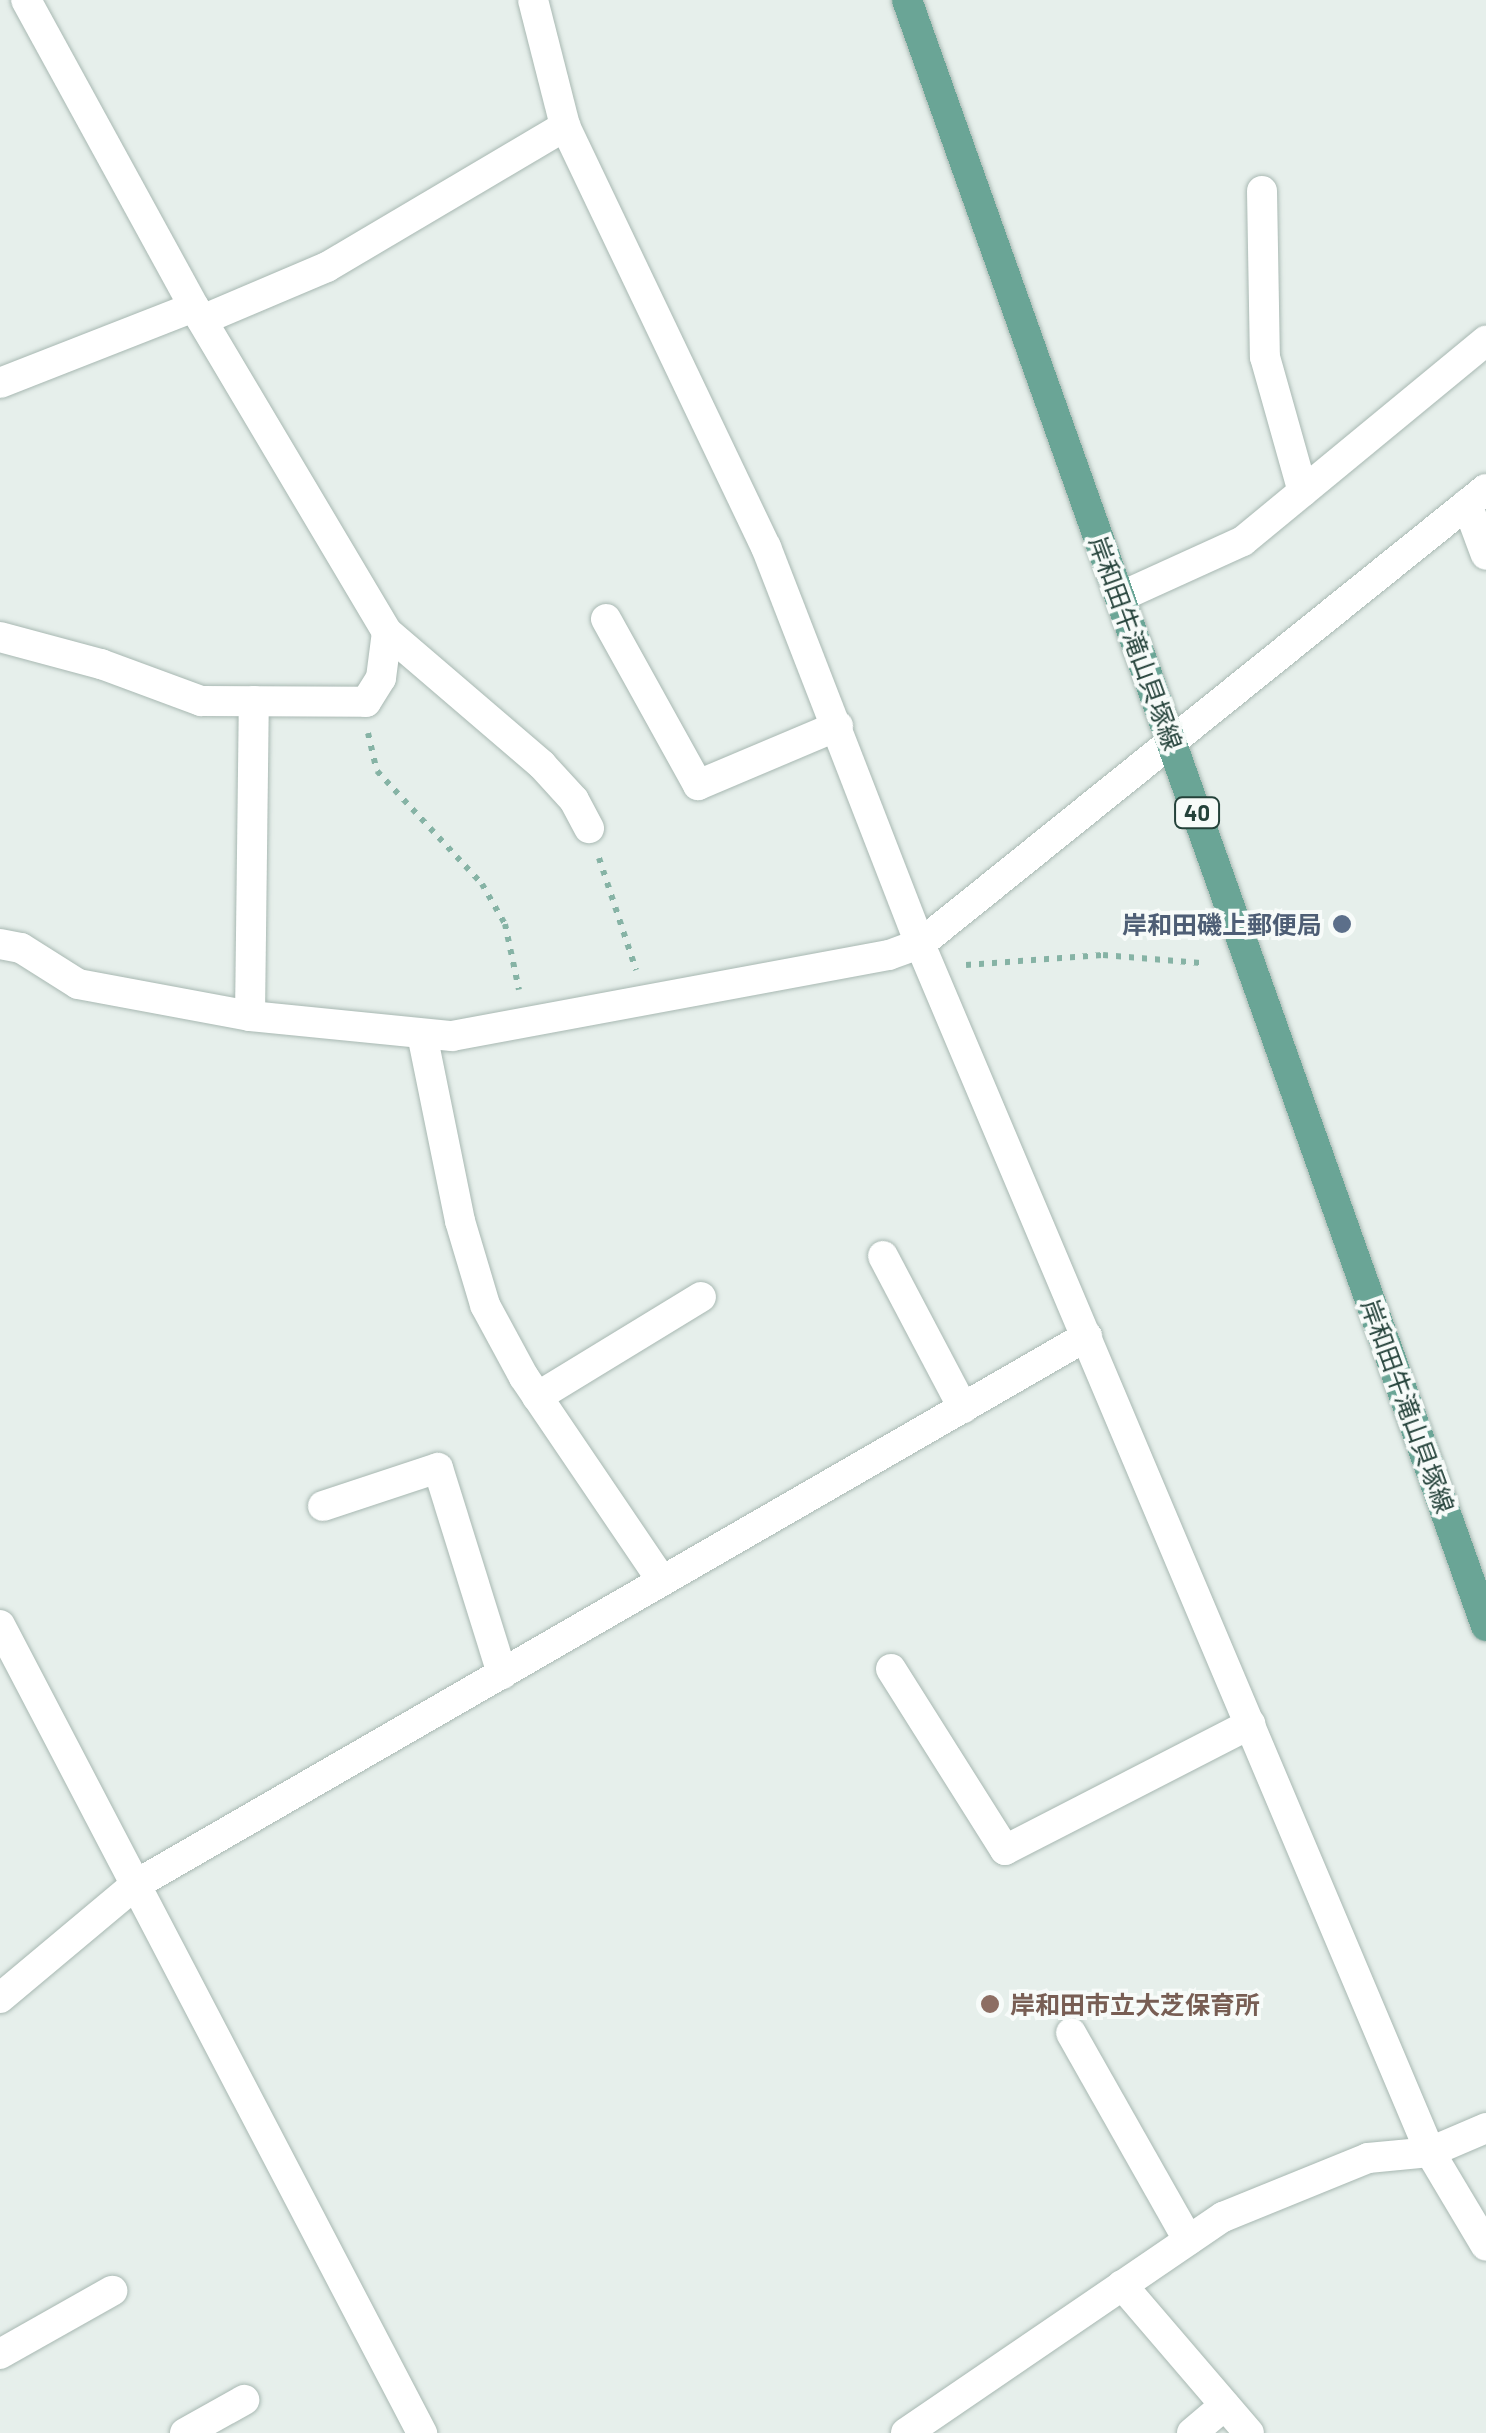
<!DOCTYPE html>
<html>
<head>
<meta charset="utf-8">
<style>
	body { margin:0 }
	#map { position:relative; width:1486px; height:2433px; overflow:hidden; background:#e6efeb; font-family:Barlow,"Noto Sans JP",sans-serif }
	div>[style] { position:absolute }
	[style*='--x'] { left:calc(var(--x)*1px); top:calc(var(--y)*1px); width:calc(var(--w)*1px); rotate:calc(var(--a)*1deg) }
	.path>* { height:6px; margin-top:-3px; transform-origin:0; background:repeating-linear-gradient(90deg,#86b3a5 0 5px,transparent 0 13px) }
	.roads { filter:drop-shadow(0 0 2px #a8b8b2) drop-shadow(0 0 2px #a8b8b2) }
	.minor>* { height:30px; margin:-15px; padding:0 15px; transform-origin:15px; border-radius:15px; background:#fff }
	.primary>* { height:30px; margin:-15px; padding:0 15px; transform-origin:15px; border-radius:15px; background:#6aa596 }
	.dots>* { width:28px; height:28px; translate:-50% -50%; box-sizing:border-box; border:5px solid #f7fbf9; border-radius:50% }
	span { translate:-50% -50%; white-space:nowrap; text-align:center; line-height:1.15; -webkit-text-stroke:8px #f7fbf9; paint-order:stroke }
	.shield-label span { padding:2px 8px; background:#f7fbf9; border:2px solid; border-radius:8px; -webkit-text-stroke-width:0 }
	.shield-label { font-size:22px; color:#24423a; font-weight:700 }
	.street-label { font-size:25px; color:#24423a }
	.service-label { font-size:25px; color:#4e5e75; font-weight:700 }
	.right { translate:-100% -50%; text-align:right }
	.education-label { font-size:25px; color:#785e54; font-weight:700 }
	.left { translate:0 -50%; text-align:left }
</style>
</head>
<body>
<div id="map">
	<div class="path">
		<div style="--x:368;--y:733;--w:39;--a:77"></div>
		<div style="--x:377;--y:771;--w:154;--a:47.1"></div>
		<div style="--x:482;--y:884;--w:46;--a:60.1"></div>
		<div style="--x:505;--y:924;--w:67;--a:78"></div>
		<div style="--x:599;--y:858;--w:118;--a:71.7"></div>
		<div style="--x:966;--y:965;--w:137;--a:-4.2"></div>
		<div style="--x:1103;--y:955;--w:98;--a:4.7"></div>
	</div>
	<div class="roads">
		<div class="minor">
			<div style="--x:26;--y:0;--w:350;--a:61.3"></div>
			<div style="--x:194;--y:307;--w:378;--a:59.3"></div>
			<div style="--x:387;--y:632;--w:204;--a:40.6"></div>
			<div style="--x:542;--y:765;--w:47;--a:47.6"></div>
			<div style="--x:574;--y:800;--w:32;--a:62"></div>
			<div style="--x:533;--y:0;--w:130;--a:75.7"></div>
			<div style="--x:565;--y:126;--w:467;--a:64.5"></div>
			<div style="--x:766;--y:547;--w:426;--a:68.8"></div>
			<div style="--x:920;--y:944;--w:1311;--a:67.11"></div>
			<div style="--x:1430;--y:2152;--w:109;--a:59.2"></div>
			<div style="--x:1262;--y:191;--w:166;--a:89"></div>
			<div style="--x:1265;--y:357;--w:140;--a:74.3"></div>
			<div style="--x:202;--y:320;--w:136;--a:-23"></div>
			<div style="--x:327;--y:267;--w:277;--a:-30.6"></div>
			<div style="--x:0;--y:383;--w:208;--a:-21.4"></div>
			<div style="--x:1467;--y:504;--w:54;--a:69.6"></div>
			<div style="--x:1120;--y:597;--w:135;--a:-24.5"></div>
			<div style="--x:1243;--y:541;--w:315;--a:-39.5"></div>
			<div style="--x:606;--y:619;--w:190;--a:61"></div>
			<div style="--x:698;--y:785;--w:152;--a:-22.9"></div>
			<div style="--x:0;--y:637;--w:105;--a:15"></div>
			<div style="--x:101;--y:664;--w:107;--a:20.3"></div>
			<div style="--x:201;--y:701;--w:165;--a:0.3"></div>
			<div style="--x:366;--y:702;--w:28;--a:-58"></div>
			<div style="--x:381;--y:678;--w:46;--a:-82.6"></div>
			<div style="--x:0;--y:944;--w:21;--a:11"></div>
			<div style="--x:21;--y:948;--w:67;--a:32.3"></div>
			<div style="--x:78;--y:984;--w:175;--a:10.5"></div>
			<div style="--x:250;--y:1016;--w:203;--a:5.7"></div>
			<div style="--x:452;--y:1036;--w:444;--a:-10.5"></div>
			<div style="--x:889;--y:955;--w:33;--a:-20"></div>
			<div style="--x:920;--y:944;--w:726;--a:-38.8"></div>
			<div style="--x:250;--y:1016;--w:315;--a:-89.3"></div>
			<div style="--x:422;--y:1034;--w:191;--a:78.5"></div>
			<div style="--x:460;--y:1221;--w:88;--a:73.4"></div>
			<div style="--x:485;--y:1305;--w:82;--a:61.6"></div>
			<div style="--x:524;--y:1377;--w:246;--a:55.9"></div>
			<div style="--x:883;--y:1256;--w:172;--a:62.2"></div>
			<div style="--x:537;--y:1397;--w:192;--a:-31.4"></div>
			<div style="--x:323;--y:1506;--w:121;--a:-18.3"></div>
			<div style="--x:438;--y:1468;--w:216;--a:72.7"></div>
			<div style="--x:0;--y:1625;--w:912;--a:62.42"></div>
			<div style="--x:891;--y:1669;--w:214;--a:57.8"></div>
			<div style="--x:1005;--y:1850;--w:276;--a:-27.2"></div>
			<div style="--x:0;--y:1998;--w:176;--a:-39.9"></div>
			<div style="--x:135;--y:1885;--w:1099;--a:-29.97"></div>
			<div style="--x:1071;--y:2033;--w:238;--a:60.5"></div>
			<div style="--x:1122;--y:2285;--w:195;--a:49.4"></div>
			<div style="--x:0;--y:2354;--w:129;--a:-29.4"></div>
			<div style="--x:185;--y:2433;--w:68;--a:-29.2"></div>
			<div style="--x:906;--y:2433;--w:384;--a:-34.3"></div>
			<div style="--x:1223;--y:2217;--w:157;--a:-22.1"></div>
			<div style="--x:1368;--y:2158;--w:62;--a:-5.5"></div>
			<div style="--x:1430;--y:2152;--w:61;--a:-23.2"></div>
			<div style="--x:1192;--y:2433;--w:43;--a:-40.3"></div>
		</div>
		<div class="primary">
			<div style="--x:907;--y:0;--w:1726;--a:70.4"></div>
		</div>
	</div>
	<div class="dots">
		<div style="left:1342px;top:924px;background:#5c6f8a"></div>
		<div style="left:990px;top:2004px;background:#8d6e63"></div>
	</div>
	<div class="shield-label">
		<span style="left:1197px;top:813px">40</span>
	</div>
	<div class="street-label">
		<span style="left:1136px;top:643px;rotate:70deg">岸和田牛滝山貝塚線</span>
		<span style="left:1408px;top:1406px;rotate:70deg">岸和田牛滝山貝塚線</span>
	</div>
	<div class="service-label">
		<span class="right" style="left:1322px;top:924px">岸和田磯上郵便局</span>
	</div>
	<div class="education-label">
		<span class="left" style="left:1010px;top:2004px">岸和田市立大芝保育所</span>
	</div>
</div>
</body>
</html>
